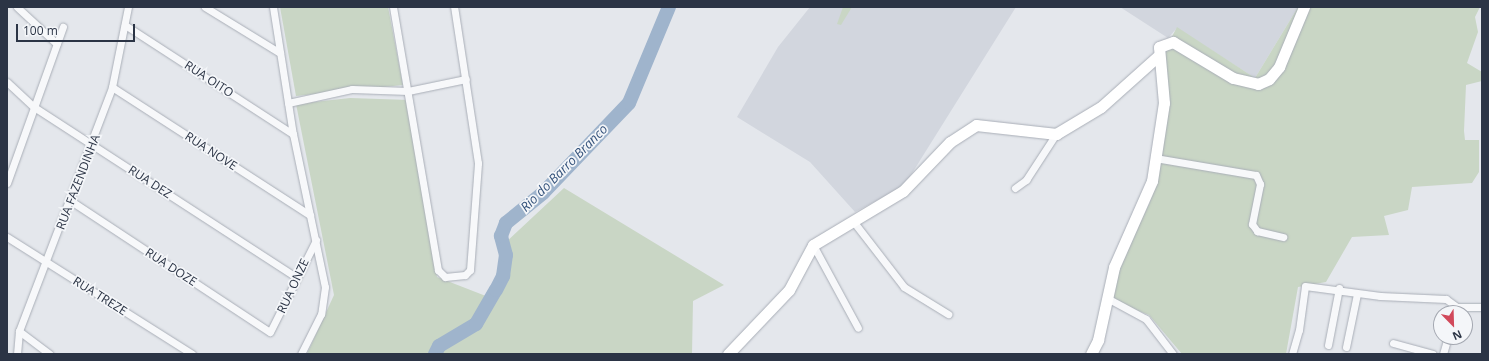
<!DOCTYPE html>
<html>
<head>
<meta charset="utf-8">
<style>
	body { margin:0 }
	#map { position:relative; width:1489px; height:361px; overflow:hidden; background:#e4e7ec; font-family:"Open Sans",sans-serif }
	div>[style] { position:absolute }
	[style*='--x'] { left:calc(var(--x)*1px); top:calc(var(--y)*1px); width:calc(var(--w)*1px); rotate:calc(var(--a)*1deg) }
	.built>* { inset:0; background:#d2d6de }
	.green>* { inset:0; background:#c9d6c5 }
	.river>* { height:14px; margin:-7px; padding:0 7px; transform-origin:7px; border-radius:7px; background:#9fb4cc }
	.roads { filter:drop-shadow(0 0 1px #a9aeb7) drop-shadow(0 0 1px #a9aeb7) }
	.street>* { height:7px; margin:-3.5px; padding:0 3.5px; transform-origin:3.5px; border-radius:3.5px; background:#f7f8fa }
	.secondary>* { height:11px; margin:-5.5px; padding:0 5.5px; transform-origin:5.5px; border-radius:5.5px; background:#fff }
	span { translate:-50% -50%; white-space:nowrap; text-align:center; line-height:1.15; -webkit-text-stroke:3.5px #f4f6f9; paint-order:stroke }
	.street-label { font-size:12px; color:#2b3445 }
	.water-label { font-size:13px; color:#34527a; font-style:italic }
	.frame { position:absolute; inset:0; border:8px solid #2b3445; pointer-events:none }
	.north { position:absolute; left:1433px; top:305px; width:40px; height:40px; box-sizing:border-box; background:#f4f6f9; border:1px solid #a4a8b1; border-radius:50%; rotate:157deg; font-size:11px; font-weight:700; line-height:16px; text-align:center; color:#2b3445 }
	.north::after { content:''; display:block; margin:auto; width:14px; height:18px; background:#d1495b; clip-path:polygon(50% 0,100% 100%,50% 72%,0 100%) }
	.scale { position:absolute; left:16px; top:24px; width:119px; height:18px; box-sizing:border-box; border:2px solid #2b3445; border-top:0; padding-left:5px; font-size:12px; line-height:14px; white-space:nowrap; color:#2b3445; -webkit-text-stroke:3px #f4f6f9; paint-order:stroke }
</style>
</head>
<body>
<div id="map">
	<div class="built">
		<div style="clip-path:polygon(810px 7px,1016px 7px,904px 186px,855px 212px,810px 162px,737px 117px,778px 47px)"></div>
		<div style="clip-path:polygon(1120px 7px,1298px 7px,1255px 78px,1177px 28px,1168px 38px)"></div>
	</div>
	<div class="green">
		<div style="clip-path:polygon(280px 7px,388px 7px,403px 85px,296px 96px)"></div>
		<div style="clip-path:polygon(843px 7px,852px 7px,841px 25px,837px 24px)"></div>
		<div style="clip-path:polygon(1298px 7px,1480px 7px,1475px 17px,1478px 32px,1467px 63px,1482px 72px,1482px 81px,1466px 85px,1464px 131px,1465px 140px,1479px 140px,1479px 172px,1472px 183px,1412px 187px,1408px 210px,1384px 216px,1389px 235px,1352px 237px,1326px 282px,1298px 287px,1286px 354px,1182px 354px,1149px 315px,1110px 300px,1120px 264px,1150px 202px,1164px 108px,1165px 50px,1177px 27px,1255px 78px)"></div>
		<div style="clip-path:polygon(350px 98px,409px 100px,437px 277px,491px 298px,506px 242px,564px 188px,724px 285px,693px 301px,692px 354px,307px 354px,334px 295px,296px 104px)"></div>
	</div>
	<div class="river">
		<div style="--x:435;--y:354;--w:9;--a:-63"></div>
		<div style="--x:439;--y:346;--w:43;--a:-30.7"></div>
		<div style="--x:476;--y:324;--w:39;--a:-60"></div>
		<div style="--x:496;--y:290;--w:16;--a:-63"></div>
		<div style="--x:503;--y:276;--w:21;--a:-82"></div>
		<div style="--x:506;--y:255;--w:20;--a:-105"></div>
		<div style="--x:501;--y:236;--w:14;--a:-69"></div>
		<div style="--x:506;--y:223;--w:48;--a:-39"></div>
		<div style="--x:543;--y:193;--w:124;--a:-46.3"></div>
		<div style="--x:629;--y:103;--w:104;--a:-67.4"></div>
	</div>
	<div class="roads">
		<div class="street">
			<div style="--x:17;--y:7;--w:54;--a:42.8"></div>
			<div style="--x:205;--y:7;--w:88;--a:31.5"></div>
			<div style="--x:273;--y:7;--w:129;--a:81.1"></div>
			<div style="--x:293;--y:134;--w:156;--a:78.2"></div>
			<div style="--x:325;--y:287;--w:27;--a:98"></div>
			<div style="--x:321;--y:314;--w:45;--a:116.6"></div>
			<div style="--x:393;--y:7;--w:267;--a:80.3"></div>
			<div style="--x:438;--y:270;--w:10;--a:45"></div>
			<div style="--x:445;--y:277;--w:20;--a:-6"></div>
			<div style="--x:465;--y:275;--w:7;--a:-45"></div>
			<div style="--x:470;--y:270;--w:107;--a:-85.7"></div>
			<div style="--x:478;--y:163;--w:158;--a:-98.7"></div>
			<div style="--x:125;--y:25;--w:200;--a:33"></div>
			<div style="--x:7;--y:82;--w:37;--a:43"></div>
			<div style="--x:34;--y:107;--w:312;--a:33"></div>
			<div style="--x:112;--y:87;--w:236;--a:32.9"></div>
			<div style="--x:288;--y:103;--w:66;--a:-12.3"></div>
			<div style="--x:352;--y:89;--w:56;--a:2"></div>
			<div style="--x:408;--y:91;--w:59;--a:-11.7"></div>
			<div style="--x:1155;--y:158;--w:102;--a:9.6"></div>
			<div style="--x:1256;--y:175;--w:10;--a:66"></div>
			<div style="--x:1260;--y:184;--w:41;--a:101.3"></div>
			<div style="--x:1252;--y:224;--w:9;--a:54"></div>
			<div style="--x:1257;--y:231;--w:27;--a:13"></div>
			<div style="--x:7;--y:183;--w:166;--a:-70.3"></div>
			<div style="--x:1015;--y:188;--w:14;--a:-36"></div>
			<div style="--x:1026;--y:180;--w:55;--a:-56.9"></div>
			<div style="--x:71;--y:201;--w:238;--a:33.4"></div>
			<div style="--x:270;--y:332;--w:103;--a:-63.4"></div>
			<div style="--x:853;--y:221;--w:83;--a:52.3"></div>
			<div style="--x:904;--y:287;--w:52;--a:31.5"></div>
			<div style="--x:7;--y:237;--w:219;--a:32.3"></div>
			<div style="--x:813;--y:245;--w:94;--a:61.5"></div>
			<div style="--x:1107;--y:298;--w:44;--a:28.3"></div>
			<div style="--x:1146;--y:319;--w:44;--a:52.4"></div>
			<div style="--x:1457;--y:307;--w:25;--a:0"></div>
			<div style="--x:19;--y:331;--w:38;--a:37"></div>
			<div style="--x:1393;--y:343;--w:41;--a:15.4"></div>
			<div style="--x:1328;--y:345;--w:58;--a:-79.1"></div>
			<div style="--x:1346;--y:347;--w:54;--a:-78.3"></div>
			<div style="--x:17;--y:354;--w:23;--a:-85"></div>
			<div style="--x:19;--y:331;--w:261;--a:-69.1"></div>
			<div style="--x:112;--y:87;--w:82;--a:-78.7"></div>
			<div style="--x:1292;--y:354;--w:25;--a:-74"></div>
			<div style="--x:1299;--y:330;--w:44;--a:-82.2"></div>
			<div style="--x:1305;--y:286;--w:76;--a:7.6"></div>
			<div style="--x:1380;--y:296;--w:66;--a:2.6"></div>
			<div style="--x:1446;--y:299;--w:14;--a:36"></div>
			<div style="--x:1443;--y:354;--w:18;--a:-74"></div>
		</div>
		<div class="secondary">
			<div style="--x:728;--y:354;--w:88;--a:-46.4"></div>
			<div style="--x:789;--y:290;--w:51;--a:-61.9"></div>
			<div style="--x:813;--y:245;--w:105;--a:-31"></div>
			<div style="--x:903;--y:191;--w:68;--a:-46.2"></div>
			<div style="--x:950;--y:142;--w:31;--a:-33"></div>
			<div style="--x:976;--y:125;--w:81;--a:6.4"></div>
			<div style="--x:1056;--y:134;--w:52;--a:-31"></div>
			<div style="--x:1101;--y:107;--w:75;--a:-41.8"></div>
			<div style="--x:1091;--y:354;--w:16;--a:-63"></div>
			<div style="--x:1098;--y:340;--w:75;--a:-77.6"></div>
			<div style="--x:1114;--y:267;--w:94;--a:-66.2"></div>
			<div style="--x:1152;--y:181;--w:79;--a:-81.3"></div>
			<div style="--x:1164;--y:103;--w:56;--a:-95.1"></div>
			<div style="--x:1159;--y:47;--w:15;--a:-20"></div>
			<div style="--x:1173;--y:42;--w:70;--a:31"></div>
			<div style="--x:1233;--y:78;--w:26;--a:13"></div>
			<div style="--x:1258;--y:84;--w:12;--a:-24"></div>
			<div style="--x:1269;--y:79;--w:16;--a:-50"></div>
			<div style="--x:1279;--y:67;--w:65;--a:-67.4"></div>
		</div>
	</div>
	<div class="street-label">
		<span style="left:209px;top:79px;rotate:33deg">RUA OITO</span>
		<span style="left:211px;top:151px;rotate:33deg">RUA NOVE</span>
		<span style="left:78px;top:182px;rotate:-69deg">RUA FAZENDINHA</span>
		<span style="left:150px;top:182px;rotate:33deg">RUA DEZ</span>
		<span style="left:171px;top:267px;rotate:33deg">RUA DOZE</span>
		<span style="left:293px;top:286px;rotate:-65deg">RUA ONZE</span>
		<span style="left:100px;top:296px;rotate:32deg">RUA TREZE</span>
	</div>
	<div class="water-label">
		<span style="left:564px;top:168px;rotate:-45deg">Rio do Barro Branco</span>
	</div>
	<div class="frame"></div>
	<div class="north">N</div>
	<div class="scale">100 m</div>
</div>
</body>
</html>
